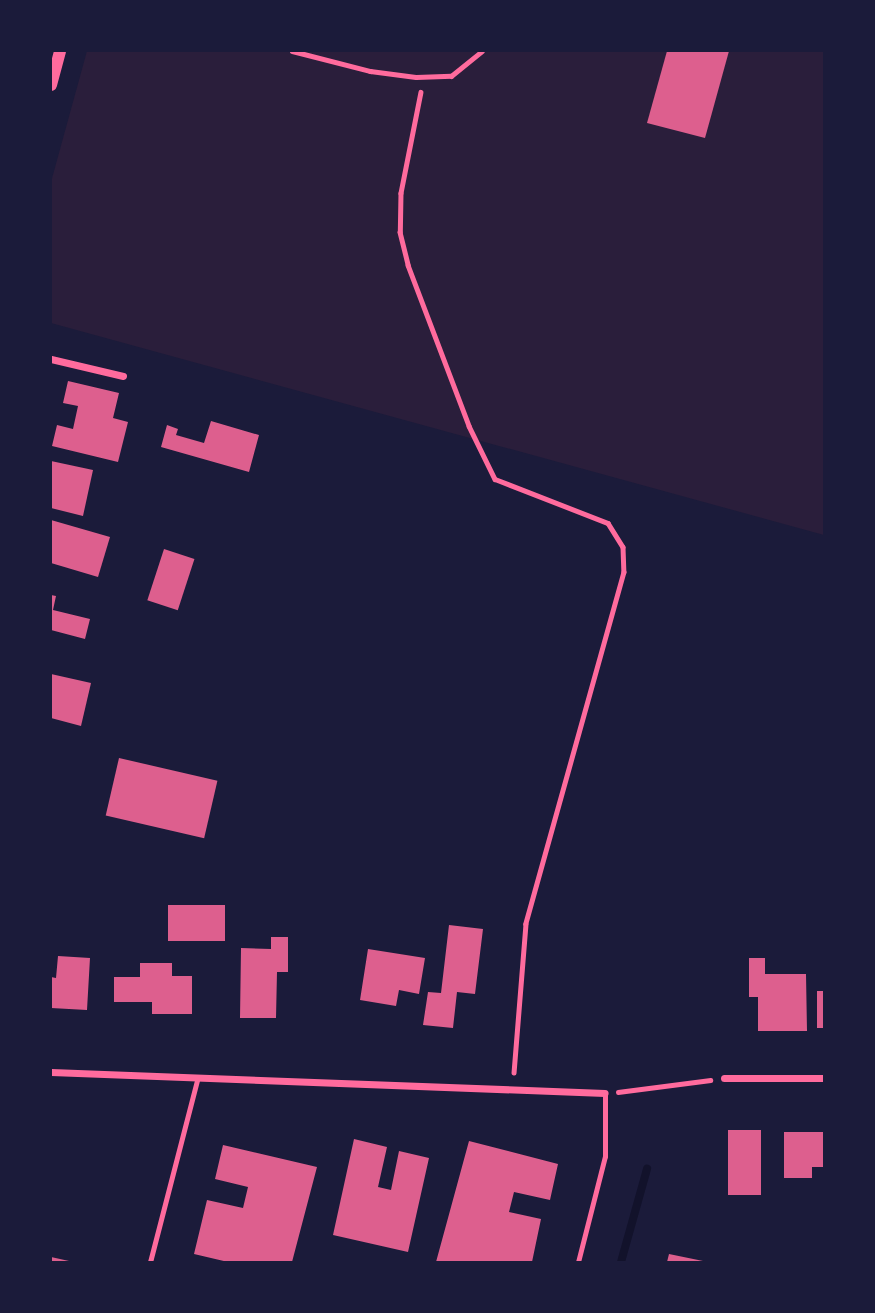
<!DOCTYPE html>
<html>
<head>
<meta charset="utf-8">
<style>
	body { margin:0 }
	#map { position:relative; width:875px; height:1313px; overflow:hidden; background:#1b1b3a; font-family:Signika,sans-serif }
	div>[style] { position:absolute }
	[style*='--x'] { left:calc(var(--x)*1px); top:calc(var(--y)*1px); width:calc(var(--w)*1px); rotate:calc(var(--a)*1deg) }
	.green>* { inset:0; background:#2a1e3b }
	.stream>* { height:8px; margin:-4px; padding:0 4px; transform-origin:4px; border-radius:4px; background:#12122b }
	.building>* { inset:0; background:#dd5f8e; transform-origin:0 0 }
	.path>* { height:4.5px; margin:-2.25px; padding:0 2.25px; transform-origin:2.25px; border-radius:2.25px; background:#ff6b9d }
	.service>* { height:5px; margin:-2.5px; padding:0 2.5px; transform-origin:2.5px; border-radius:2.5px; background:#ff6b9d }
	.minor>* { height:7px; margin:-3.5px; padding:0 3.5px; transform-origin:3.5px; border-radius:3.5px; background:#ff6b9d }
	.tertiary>* { height:12px; margin:-6px; padding:0 6px; transform-origin:6px; border-radius:6px; background:#ff6b9d }
	span { translate:-50% -50%; white-space:nowrap; text-align:center; line-height:1.15; -webkit-text-stroke:5px #1b1b3a; paint-order:stroke }
	.frame { position:absolute; inset:0; border:52px solid #1b1b3a; pointer-events:none }
</style>
</head>
<body>
<div id="map">
	<div class="green">
		<div style="clip-path:polygon(87px 51px,824px 51px,824px 535px,51px 323px,51px 182px)"></div>
	</div>
	<div class="stream">
		<div style="--x:621;--y:1262;--w:97;--a:-74.4"></div>
	</div>
	<div class="building">
		<div style="clip-path:polygon(667px 51px,729px 51px,705px 138px,647px 123px)"></div>
		<div style="clip-path:polygon(68px 381px,119px 393px,113px 418px,128px 422px,118px 462px,52px 446px,57px 425px,73px 429px,78px 406px,63px 403px)"></div>
		<div style="clip-path:polygon(211px 421px,259px 435px,249px 472px,161px 447px,167px 425px,178px 429px,176px 435px,204px 443px)"></div>
		<div style="clip-path:polygon(51px 461px,93px 470px,83px 516px,51px 508px)"></div>
		<div style="clip-path:polygon(51px 520px,110px 537px,98px 577px,51px 563px)"></div>
		<div style="left:164px;top:549px;width:32px;height:54px;rotate:18deg"></div>
		<div style="clip-path:polygon(51px 595px,56px 596px,53px 610px,90px 619px,85px 639px,51px 630px)"></div>
		<div style="clip-path:polygon(51px 674px,91px 683px,81px 726px,51px 718px)"></div>
		<div style="left:119px;top:758px;width:101px;height:59px;rotate:13deg"></div>
		<div style="left:168px;top:905px;width:57px;height:36px"></div>
		<div style="clip-path:polygon(449px 925px,483px 929px,475px 994px,457px 992px,453px 1028px,423px 1025px,428px 992px,441px 993px)"></div>
		<div style="clip-path:polygon(271px 937px,288px 937px,288px 972px,277px 972px,276px 1018px,240px 1018px,241px 948px,271px 949px)"></div>
		<div style="clip-path:polygon(368px 949px,425px 958px,419px 994px,399px 990px,396px 1006px,360px 1000px)"></div>
		<div style="clip-path:polygon(58px 956px,90px 958px,87px 1010px,51px 1008px,51px 977px,56px 978px)"></div>
		<div style="clip-path:polygon(749px 958px,765px 958px,765px 974px,806px 974px,807px 1031px,758px 1031px,758px 997px,749px 997px)"></div>
		<div style="clip-path:polygon(140px 963px,172px 963px,172px 976px,192px 976px,192px 1014px,152px 1014px,152px 1002px,114px 1002px,114px 977px,140px 977px)"></div>
		<div style="left:817px;top:991px;width:7px;height:37px"></div>
		<div style="left:728px;top:1130px;width:33px;height:65px"></div>
		<div style="clip-path:polygon(784px 1132px,824px 1132px,824px 1167px,812px 1167px,812px 1178px,784px 1178px)"></div>
		<div style="clip-path:polygon(354px 1139px,387px 1147px,378px 1187px,391px 1190px,399px 1151px,429px 1158px,408px 1252px,333px 1235px)"></div>
		<div style="clip-path:polygon(469px 1141px,558px 1164px,550px 1200px,514px 1192px,509px 1212px,541px 1219px,532px 1262px,436px 1262px)"></div>
		<div style="clip-path:polygon(223px 1145px,317px 1167px,292px 1262px,228px 1262px,194px 1254px,207px 1200px,243px 1208px,248px 1187px,215px 1179px)"></div>
		<div style="clip-path:polygon(669px 1254px,703px 1261px,703px 1262px,667px 1262px)"></div>
		<div style="clip-path:polygon(51px 1257px,69px 1261px,69px 1262px,51px 1262px)"></div>
	</div>
	<div class="path">
		<div style="--x:421;--y:92;--w:103;--a:101.2"></div>
		<div style="--x:401;--y:193;--w:39;--a:91"></div>
		<div style="--x:400;--y:232;--w:34;--a:76"></div>
		<div style="--x:408;--y:265;--w:172;--a:69.2"></div>
		<div style="--x:469;--y:426;--w:59;--a:63.9"></div>
		<div style="--x:495;--y:479;--w:121;--a:21.3"></div>
		<div style="--x:608;--y:523;--w:28;--a:58"></div>
		<div style="--x:623;--y:547;--w:25;--a:88"></div>
		<div style="--x:624;--y:572;--w:365;--a:105.6"></div>
		<div style="--x:526;--y:924;--w:149;--a:94.6"></div>
		<div style="--x:618;--y:1092;--w:93;--a:-7.4"></div>
	</div>
	<div class="service">
		<div style="--x:292;--y:51;--w:81;--a:14.4"></div>
		<div style="--x:370;--y:71;--w:46;--a:7.4"></div>
		<div style="--x:416;--y:77;--w:35;--a:-2"></div>
		<div style="--x:451;--y:76;--w:40;--a:-39"></div>
		<div style="--x:150;--y:1262;--w:191;--a:-75.5"></div>
		<div style="--x:578;--y:1262;--w:109;--a:-75.7"></div>
		<div style="--x:605;--y:1156;--w:63;--a:-90"></div>
	</div>
	<div class="minor">
		<div style="--x:51;--y:359;--w:74;--a:13.3"></div>
		<div style="--x:51;--y:1072;--w:554;--a:2.17"></div>
		<div style="--x:724;--y:1078;--w:100;--a:0"></div>
	</div>
	<div class="tertiary">
		<div style="--x:51;--y:85;--w:35;--a:-75"></div>
	</div>
	<div class="frame"></div>
</div>
</body>
</html>
